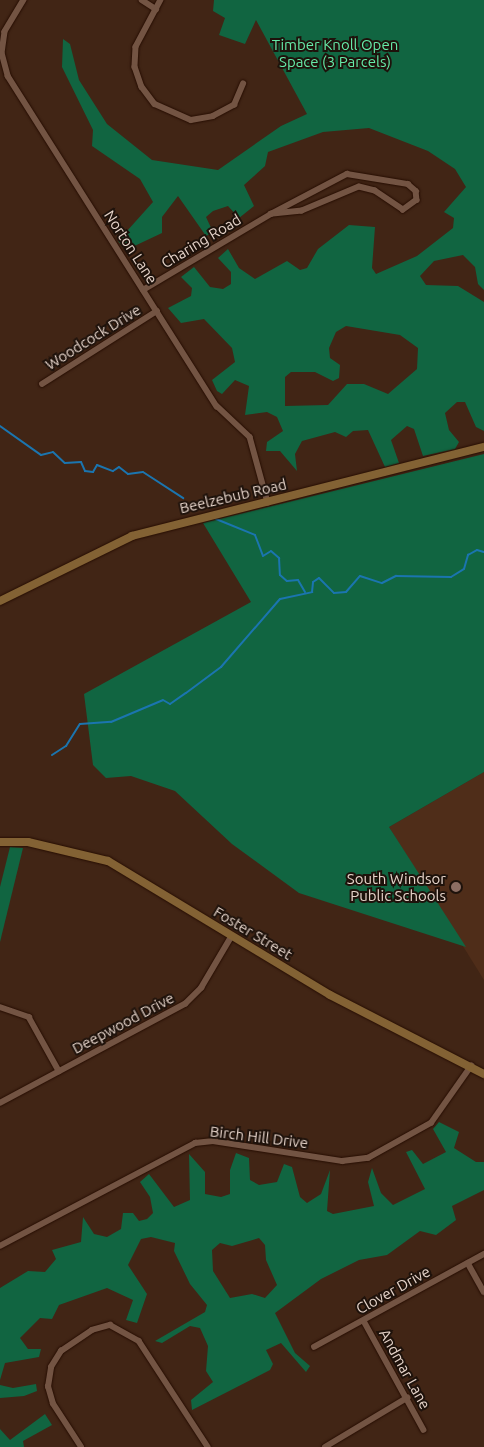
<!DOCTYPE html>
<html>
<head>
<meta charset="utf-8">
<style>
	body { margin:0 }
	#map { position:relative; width:484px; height:1447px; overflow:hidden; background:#412515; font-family:Ubuntu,sans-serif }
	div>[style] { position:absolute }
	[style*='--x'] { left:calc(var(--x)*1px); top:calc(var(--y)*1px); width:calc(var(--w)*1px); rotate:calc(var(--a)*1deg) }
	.built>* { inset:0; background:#4f2d19 }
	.green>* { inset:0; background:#116541 }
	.stream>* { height:2px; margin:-1px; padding:0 1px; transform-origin:1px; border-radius:1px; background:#1b75af }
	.roads { filter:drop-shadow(0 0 1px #260d01) drop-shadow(0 0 1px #260d01) }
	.street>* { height:5.5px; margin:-2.75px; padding:0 2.75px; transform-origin:2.75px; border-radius:2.75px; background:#735443 }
	.secondary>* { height:8px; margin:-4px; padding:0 4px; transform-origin:4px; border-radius:4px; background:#836234 }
	.dots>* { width:14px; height:14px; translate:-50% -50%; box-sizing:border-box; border:2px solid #1e120b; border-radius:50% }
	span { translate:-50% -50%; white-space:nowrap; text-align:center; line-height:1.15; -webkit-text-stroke:4px #1e120b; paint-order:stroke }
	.park-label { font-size:15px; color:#65e9a7 }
	.street-label { font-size:15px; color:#e6d4ca }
	.poi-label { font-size:15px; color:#e6d4ca }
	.right { translate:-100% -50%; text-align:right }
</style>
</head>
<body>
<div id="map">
	<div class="built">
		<div style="clip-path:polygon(484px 772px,484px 980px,389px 827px)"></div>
	</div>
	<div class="green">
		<div style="clip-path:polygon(evenodd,214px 0,484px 0,484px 290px,478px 284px,475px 267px,463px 255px,434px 261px,420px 276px,426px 285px,458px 286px,484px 302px,484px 431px,476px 427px,465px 402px,457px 402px,445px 413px,449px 430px,459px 442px,455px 449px,423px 456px,414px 429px,407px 426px,391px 440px,399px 463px,385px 467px,368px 430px,353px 431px,346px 437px,335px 432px,302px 441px,295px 454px,297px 471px,280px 451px,266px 451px,267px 442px,283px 431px,277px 417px,267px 412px,245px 415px,249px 386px,235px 380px,222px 394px,217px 391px,212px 380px,235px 362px,232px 348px,204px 319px,181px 323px,168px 308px,191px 296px,192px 288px,181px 277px,194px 267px,210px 287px,223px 289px,231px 284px,231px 272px,218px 258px,228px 249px,239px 268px,255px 279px,287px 261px,300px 270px,307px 268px,318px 249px,349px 225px,375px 227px,372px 268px,376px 274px,417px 256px,453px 228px,454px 218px,444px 212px,466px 187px,455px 169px,428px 151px,369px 128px,323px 132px,268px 152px,265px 166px,244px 185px,254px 206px,239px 218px,228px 206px,213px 211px,206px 217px,213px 232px,206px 236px,178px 196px,162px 217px,162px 233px,126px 250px,118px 241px,153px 202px,140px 179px,92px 146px,93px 130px,62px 67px,63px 39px,70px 44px,79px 80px,107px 124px,152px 160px,218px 170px,281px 126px,307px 114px,256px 20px,245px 44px,219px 35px,225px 18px,213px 11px,214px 0,346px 326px,400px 335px,418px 348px,417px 369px,388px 394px,364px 384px,347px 384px,328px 405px,285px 406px,285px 377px,291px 372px,315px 372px,333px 381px,339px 378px,340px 365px,330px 358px,329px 348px,336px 332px,346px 326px)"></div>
		<div style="clip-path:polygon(484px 454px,484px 772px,389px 827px,466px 947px,299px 893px,232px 844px,175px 791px,131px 776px,106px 778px,93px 765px,84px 694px,251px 602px,203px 523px)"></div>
		<div style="clip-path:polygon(10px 847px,23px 848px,0 942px,0 887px)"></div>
		<div style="clip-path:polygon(evenodd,439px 1122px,459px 1132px,454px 1148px,476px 1162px,484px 1162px,484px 1190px,452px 1206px,456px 1220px,436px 1235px,420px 1231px,387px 1255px,359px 1260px,321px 1279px,275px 1313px,295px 1353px,310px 1366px,306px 1372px,281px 1343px,266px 1350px,273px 1364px,270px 1370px,192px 1410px,191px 1400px,213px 1382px,206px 1371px,208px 1346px,200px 1328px,190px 1326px,162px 1343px,155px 1341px,205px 1312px,207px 1305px,190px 1284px,174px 1251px,175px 1243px,151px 1237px,141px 1239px,128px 1265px,147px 1294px,137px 1323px,126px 1320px,133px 1300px,107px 1288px,59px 1305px,52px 1319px,40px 1318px,20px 1338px,28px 1349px,41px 1349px,39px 1357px,5px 1363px,0 1380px,0 1288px,28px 1271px,45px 1272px,56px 1259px,52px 1250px,81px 1242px,83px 1217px,94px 1234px,107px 1237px,121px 1229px,123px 1213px,133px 1213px,139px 1221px,147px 1219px,153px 1213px,150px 1197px,140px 1182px,149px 1174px,174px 1207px,190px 1200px,189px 1154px,205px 1172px,205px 1194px,221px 1197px,230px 1194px,230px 1170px,236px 1153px,249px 1158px,250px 1180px,259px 1185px,277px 1182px,284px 1164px,292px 1167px,300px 1197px,307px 1203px,321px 1194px,330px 1170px,327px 1211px,333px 1214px,374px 1206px,368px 1182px,372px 1168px,381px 1193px,393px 1205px,425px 1189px,406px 1152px,412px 1150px,423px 1164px,446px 1152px,433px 1129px,439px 1122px,259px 1238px,265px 1245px,266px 1260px,277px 1285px,265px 1298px,252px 1294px,230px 1298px,213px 1271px,212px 1250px,220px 1243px,232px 1246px,259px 1238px)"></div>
		<div style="clip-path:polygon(36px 1384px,37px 1391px,24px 1396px,0 1398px,0 1385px,13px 1388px)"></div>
		<div style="clip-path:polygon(45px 1414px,52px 1425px,23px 1441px,24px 1447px,0 1447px,0 1429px,10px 1440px)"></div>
	</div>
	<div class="stream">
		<div style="--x:0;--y:426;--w:50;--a:35.3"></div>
		<div style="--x:41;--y:455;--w:12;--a:-14"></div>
		<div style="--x:53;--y:452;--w:16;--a:43"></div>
		<div style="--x:65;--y:463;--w:16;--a:-4"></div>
		<div style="--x:81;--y:462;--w:10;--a:66"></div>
		<div style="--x:85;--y:471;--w:8;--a:7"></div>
		<div style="--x:93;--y:472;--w:8;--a:-60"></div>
		<div style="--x:97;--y:465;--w:17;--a:21"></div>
		<div style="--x:113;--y:471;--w:7;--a:-34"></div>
		<div style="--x:119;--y:467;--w:11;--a:38"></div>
		<div style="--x:128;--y:474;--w:15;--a:-8"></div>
		<div style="--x:143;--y:472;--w:48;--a:33"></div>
		<div style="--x:216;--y:519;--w:42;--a:22.3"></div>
		<div style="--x:255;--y:535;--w:22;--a:69"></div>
		<div style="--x:263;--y:556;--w:9;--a:-32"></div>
		<div style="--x:271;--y:551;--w:11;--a:41"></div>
		<div style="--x:279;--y:558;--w:17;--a:87"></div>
		<div style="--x:280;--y:575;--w:9;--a:41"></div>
		<div style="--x:287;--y:581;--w:11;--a:-5"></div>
		<div style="--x:298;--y:580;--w:14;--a:60"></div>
		<div style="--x:52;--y:755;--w:17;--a:-33"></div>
		<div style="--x:66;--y:746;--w:26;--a:-58"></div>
		<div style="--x:80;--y:724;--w:31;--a:-4"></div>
		<div style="--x:111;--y:722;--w:56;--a:-22.9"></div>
		<div style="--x:163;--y:700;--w:8;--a:30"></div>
		<div style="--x:170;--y:704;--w:19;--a:-35"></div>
		<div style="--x:186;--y:693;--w:44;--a:-36.6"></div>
		<div style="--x:221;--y:667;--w:90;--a:-49.1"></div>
		<div style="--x:280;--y:599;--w:33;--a:-12"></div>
		<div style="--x:312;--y:592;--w:10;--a:-84"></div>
		<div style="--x:313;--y:582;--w:7;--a:-34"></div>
		<div style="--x:319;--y:578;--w:21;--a:45"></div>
		<div style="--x:334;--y:593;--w:12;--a:-5"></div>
		<div style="--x:346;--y:592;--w:21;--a:-49"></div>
		<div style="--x:360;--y:576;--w:23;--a:18"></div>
		<div style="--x:382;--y:583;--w:16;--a:-27"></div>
		<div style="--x:396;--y:576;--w:55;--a:1"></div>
		<div style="--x:451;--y:577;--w:15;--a:-32"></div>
		<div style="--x:464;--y:569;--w:15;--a:-74"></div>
		<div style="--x:468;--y:555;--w:10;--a:-29"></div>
		<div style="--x:477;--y:550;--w:7;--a:16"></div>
	</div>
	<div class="roads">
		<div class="street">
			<div style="--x:24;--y:0;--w:37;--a:121"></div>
			<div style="--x:5;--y:32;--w:21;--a:98"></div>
			<div style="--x:2;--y:53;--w:24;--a:75"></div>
			<div style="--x:8;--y:76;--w:391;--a:57.7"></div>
			<div style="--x:217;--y:406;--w:45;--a:43.2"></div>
			<div style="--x:250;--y:437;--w:68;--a:74.7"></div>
			<div style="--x:142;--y:0;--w:17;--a:33"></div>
			<div style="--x:161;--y:0;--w:53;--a:118"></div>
			<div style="--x:136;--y:47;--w:20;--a:93"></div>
			<div style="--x:135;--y:67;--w:21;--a:71"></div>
			<div style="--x:142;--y:87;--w:21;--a:53"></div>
			<div style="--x:155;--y:104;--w:39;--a:24"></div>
			<div style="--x:191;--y:120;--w:22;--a:-10"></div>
			<div style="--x:213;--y:116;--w:24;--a:-28"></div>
			<div style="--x:234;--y:105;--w:23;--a:-67"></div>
			<div style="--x:347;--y:174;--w:62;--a:9.3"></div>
			<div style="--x:408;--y:184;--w:11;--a:41"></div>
			<div style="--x:416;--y:191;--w:9;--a:84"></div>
			<div style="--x:417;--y:200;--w:17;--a:144"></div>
			<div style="--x:403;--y:210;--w:34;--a:-146"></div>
			<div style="--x:375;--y:191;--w:16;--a:-166"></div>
			<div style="--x:359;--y:187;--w:62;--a:157.2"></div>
			<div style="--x:302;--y:211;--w:31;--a:174"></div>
			<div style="--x:271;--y:214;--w:86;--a:-27.8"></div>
			<div style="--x:143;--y:290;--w:149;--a:-30.7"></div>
			<div style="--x:42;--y:384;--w:136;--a:-32.4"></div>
			<div style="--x:0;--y:1007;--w:31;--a:19"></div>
			<div style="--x:29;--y:1017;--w:62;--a:60.9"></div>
			<div style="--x:0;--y:1103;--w:210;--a:-28.2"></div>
			<div style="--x:185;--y:1004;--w:23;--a:-45"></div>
			<div style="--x:201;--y:988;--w:59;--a:-59.5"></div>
			<div style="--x:0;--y:1246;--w:221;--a:-27.8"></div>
			<div style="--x:195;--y:1143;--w:18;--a:-6"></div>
			<div style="--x:213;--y:1141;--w:131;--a:8.8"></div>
			<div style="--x:342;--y:1161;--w:26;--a:-7"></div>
			<div style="--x:368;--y:1158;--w:72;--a:-29.1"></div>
			<div style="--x:431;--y:1123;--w:70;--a:-54.9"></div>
			<div style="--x:468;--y:1263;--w:33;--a:61"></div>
			<div style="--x:364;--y:1321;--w:124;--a:61.2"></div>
			<div style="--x:314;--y:1347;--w:194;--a:-28.7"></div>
			<div style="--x:81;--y:1447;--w:51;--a:-123.1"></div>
			<div style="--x:53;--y:1404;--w:18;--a:-106"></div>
			<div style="--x:48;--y:1387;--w:20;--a:-81"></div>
			<div style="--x:51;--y:1367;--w:19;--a:-58"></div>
			<div style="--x:61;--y:1351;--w:37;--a:-34"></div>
			<div style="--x:92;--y:1330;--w:19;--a:-16"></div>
			<div style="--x:110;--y:1325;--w:33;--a:29"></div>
			<div style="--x:139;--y:1341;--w:126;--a:56.9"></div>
			<div style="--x:325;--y:1447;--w:96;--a:-30.9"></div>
		</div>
		<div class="secondary">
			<div style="--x:0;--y:601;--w:147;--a:-26.2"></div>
			<div style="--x:132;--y:536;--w:363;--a:-14.2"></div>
			<div style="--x:0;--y:842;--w:28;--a:0"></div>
			<div style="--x:28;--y:842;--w:82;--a:13.4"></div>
			<div style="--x:108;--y:861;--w:259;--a:31.1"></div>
			<div style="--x:330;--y:995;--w:173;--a:27.2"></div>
		</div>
	</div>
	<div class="dots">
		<div style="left:456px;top:887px;background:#8d6e63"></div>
	</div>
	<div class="park-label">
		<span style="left:335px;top:53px">Timber Knoll Open<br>Space (3 Parcels)</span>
	</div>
	<div class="street-label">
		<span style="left:201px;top:241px;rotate:-31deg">Charing Road</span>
		<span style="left:131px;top:247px;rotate:57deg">Norton Lane</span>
		<span style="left:93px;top:337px;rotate:-32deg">Woodcock Drive</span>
		<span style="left:233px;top:496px;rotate:-13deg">Beelzebub Road</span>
		<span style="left:253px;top:933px;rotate:31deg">Foster Street</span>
		<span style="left:123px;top:1023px;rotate:-28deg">Deepwood Drive</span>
		<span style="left:259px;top:1137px;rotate:7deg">Birch Hill Drive</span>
		<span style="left:393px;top:1290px;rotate:-29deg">Clover Drive</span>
		<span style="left:405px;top:1369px;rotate:61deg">Andmar Lane</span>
	</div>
	<div class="poi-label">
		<span class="right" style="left:446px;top:887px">South Windsor<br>Public Schools</span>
	</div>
</div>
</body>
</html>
